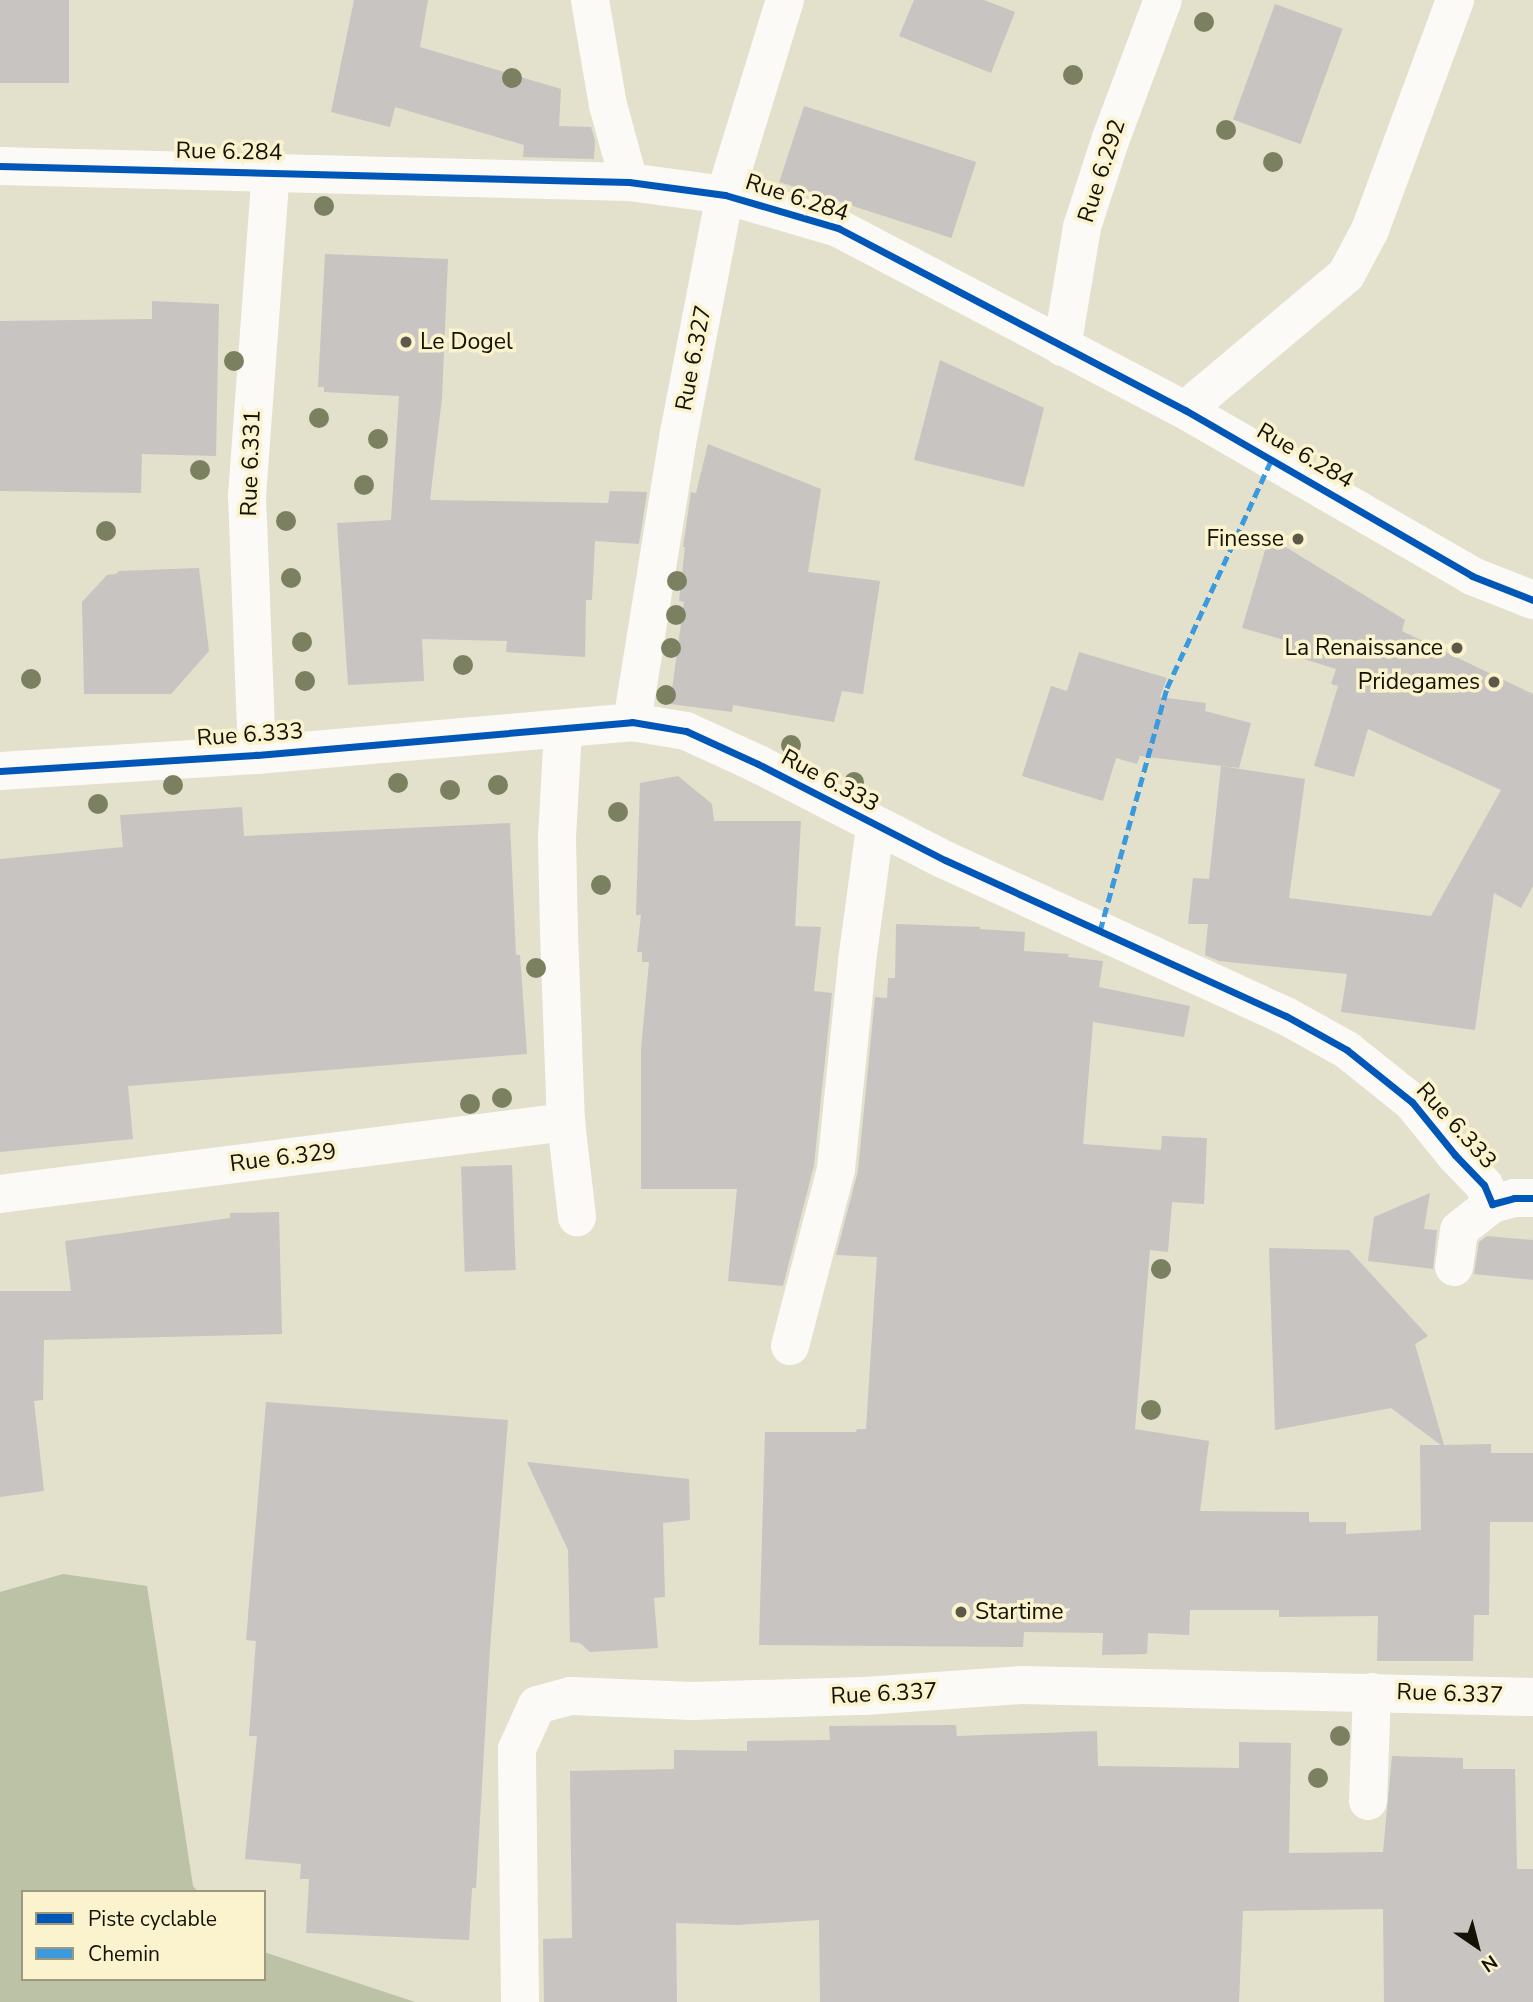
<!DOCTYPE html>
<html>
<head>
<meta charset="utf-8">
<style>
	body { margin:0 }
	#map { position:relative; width:1533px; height:2002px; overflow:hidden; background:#e3e0cc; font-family:"Nunito Sans",sans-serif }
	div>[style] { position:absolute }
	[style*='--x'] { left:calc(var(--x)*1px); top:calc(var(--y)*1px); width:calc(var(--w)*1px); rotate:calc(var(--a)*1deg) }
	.forest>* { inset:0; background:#bcc2a6 }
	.building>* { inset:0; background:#c7c4c2; transform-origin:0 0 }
	.minor>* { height:38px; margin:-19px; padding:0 19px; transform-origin:19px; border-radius:19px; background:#fbfaf7 }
	.quiet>* { height:5px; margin-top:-2.5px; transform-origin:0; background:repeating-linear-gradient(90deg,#3b9add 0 10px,transparent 0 15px) }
	.cycleway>* { height:7px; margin:-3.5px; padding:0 3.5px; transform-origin:3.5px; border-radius:3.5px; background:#0057b8 }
	.trees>* { width:20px; height:20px; margin:-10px; border-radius:50%; background:#7b8160 }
	.dots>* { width:19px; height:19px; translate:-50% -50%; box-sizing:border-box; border:4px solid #faf3ce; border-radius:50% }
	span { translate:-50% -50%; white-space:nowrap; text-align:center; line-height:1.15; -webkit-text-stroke:7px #faf3ce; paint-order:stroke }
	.street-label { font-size:23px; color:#141105 }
	.poi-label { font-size:23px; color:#141105 }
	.left { translate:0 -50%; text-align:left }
	.right { translate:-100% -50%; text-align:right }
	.legend { position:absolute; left:21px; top:1890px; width:245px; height:91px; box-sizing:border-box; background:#faf3ce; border:2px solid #9e997e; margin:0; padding:9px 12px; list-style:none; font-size:21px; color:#141105 }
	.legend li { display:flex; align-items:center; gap:14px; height:35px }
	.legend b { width:35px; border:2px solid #9e997e }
	.north { position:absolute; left:1442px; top:1911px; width:70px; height:70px; -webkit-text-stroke:5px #faf3ce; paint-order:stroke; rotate:145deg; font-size:19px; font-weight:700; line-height:28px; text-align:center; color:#141105 }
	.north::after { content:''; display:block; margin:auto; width:24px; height:32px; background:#141105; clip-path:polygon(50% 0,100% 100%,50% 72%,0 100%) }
</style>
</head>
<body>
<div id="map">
	<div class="forest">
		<div style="clip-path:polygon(63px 1574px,147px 1586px,193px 1886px,198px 1892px,23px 1892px,23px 1979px,264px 1979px,264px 1952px,415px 2002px,0 2002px,0 1592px)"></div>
	</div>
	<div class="building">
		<div style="left:0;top:0;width:69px;height:83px"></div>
		<div style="clip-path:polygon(354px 0,428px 0,420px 47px,561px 89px,559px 126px,591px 127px,595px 140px,594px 159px,523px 157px,524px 145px,395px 107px,390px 127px,331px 112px)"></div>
		<div style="clip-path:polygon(914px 0,984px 0,1015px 12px,991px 73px,899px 36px)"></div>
		<div style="left:1275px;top:4px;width:72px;height:123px;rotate:20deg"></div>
		<div style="left:804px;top:106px;width:181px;height:80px;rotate:18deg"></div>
		<div style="clip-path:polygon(325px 254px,448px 259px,442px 398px,430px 500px,608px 503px,610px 491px,647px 492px,639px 544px,595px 541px,592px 600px,586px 600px,585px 657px,506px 652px,507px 641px,422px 639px,424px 681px,348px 685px,337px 523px,391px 520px,399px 396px,324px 392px,324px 387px,318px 387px)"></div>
		<div style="clip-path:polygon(152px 301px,219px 304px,216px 456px,142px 454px,141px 493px,0 491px,0 321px,152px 319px)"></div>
		<div style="clip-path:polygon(940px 360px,1044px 408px,1024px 487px,914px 460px)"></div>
		<div style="clip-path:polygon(708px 444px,821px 489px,808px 572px,880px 581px,863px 694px,842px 691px,834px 722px,733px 705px,732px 712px,670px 704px,684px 602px,679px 601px,685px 547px,683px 547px,691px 492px,696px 493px)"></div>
		<div style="clip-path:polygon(1269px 537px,1405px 620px,1402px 631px,1533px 694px,1533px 886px,1521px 908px,1494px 893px,1475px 1030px,1341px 1012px,1347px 974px,1219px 961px,1205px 955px,1208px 924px,1188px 924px,1193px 878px,1209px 879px,1221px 766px,1305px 779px,1289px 898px,1431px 916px,1501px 790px,1368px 729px,1354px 777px,1314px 766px,1338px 686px,1331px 684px,1336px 669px,1288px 654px,1291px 642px,1242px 628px)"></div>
		<div style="clip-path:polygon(199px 568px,209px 651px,171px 694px,84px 694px,82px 602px,107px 575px,116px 574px,119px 571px)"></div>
		<div style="clip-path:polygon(1079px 652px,1167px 678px,1160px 697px,1206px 703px,1205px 711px,1251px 723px,1239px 768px,1140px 756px,1137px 764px,1116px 758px,1103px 801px,1022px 776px,1051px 686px,1067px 691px)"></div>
		<div style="clip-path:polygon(678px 776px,712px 804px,714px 821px,801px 821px,795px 926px,821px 927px,814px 991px,832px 993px,814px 1165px,783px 1286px,728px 1281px,737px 1189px,641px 1189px,641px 1050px,649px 962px,642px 962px,642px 952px,637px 952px,641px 915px,636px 915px,640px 783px)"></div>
		<div style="clip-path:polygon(242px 807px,244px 836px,510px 823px,516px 955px,520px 955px,527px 1054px,128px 1086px,133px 1139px,0 1152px,0 859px,123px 847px,120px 815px)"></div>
		<div style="clip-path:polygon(896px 924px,980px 927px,980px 929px,1025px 932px,1024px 951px,1069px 954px,1068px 957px,1103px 961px,1099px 987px,1190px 1006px,1184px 1037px,1093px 1022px,1083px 1144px,1161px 1150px,1162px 1136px,1207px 1138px,1204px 1204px,1172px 1202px,1168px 1252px,1150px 1250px,1135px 1429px,1209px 1441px,1200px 1511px,1309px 1512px,1309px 1522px,1346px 1522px,1346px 1534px,1421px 1530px,1420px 1445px,1441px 1445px,1391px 1408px,1275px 1430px,1269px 1248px,1349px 1250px,1428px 1336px,1415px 1344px,1444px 1445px,1491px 1444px,1491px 1453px,1533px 1453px,1533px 1522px,1490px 1522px,1489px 1615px,1474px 1615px,1473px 1661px,1377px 1661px,1378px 1616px,1279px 1617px,1279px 1610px,1190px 1610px,1189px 1635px,1148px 1633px,1147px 1654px,1102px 1655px,1103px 1633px,1024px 1632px,1023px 1647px,759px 1645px,765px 1432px,856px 1432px,857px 1429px,866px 1429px,877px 1257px,836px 1255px,858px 1171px,875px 997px,887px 998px,888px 978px,895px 978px)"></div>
		<div style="left:512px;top:1165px;width:105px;height:51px;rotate:88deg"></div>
		<div style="clip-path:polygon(1430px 1193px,1424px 1229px,1437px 1230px,1433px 1269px,1368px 1261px,1374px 1217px)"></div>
		<div style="clip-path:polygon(279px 1212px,282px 1334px,44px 1340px,43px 1400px,34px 1401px,44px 1491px,0 1497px,0 1291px,71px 1291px,65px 1241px,230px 1218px,230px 1213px)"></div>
		<div style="clip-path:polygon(1487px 1236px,1533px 1240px,1533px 1280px,1474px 1274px,1479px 1242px)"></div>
		<div style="clip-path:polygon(266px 1402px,508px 1420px,490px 1648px,476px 1888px,472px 1888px,469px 1940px,306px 1933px,309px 1879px,300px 1879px,301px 1864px,245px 1859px,257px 1736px,249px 1736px,256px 1641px,246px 1640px)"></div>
		<div style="clip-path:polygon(527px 1462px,689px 1479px,690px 1520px,663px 1523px,665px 1597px,654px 1598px,658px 1648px,590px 1652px,580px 1643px,570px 1642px,568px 1550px)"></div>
		<div style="clip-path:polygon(956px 1725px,957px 1736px,1097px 1731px,1098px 1766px,1239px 1768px,1239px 1742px,1291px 1743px,1289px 1853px,1383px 1852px,1392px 1756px,1463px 1758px,1463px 1769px,1515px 1769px,1517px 1869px,1533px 1869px,1533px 2002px,1384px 2002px,1383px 1909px,1243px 1911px,1239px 2002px,820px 2002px,819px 1920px,737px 1925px,676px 1923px,677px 2002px,544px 2002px,543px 1939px,572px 1938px,570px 1771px,674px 1769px,674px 1750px,747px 1751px,747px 1741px,830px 1740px,829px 1726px)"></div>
	</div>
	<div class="minor">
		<div style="--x:590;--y:0;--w:107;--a:80.3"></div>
		<div style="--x:608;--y:105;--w:80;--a:74.7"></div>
		<div style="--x:0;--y:166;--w:629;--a:1.46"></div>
		<div style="--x:629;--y:182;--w:97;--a:7.7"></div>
		<div style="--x:725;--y:195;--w:118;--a:16.3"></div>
		<div style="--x:838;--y:228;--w:392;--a:27.7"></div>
		<div style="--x:1185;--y:410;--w:332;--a:30"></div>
		<div style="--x:1472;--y:576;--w:66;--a:21.5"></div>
		<div style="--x:1062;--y:347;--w:122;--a:-80.5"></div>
		<div style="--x:1082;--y:227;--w:94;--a:-72"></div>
		<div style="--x:1111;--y:138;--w:147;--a:-69.4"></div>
		<div style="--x:1185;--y:410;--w:210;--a:-40"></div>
		<div style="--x:1346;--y:275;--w:51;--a:-61.9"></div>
		<div style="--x:1370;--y:230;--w:245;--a:-69.7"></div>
		<div style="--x:632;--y:722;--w:293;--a:-80.8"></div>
		<div style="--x:679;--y:433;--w:242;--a:-79.1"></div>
		<div style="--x:725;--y:195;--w:204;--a:-72.9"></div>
		<div style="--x:563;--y:730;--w:107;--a:93.2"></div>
		<div style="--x:557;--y:837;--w:96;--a:88.8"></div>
		<div style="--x:559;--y:933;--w:189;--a:87.9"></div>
		<div style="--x:566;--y:1122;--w:96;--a:83.4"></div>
		<div style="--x:257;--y:755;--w:259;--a:-92.2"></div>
		<div style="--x:247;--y:496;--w:325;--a:-85.8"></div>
		<div style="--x:0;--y:771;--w:257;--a:-3.6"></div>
		<div style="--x:257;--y:755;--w:376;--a:-5"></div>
		<div style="--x:632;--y:722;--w:55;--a:9.5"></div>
		<div style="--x:686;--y:731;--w:79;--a:24.6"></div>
		<div style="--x:758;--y:764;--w:210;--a:27.2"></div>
		<div style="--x:945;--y:860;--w:375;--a:24.6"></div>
		<div style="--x:1286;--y:1016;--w:70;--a:29.1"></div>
		<div style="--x:1347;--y:1050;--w:83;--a:38.7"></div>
		<div style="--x:1412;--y:1102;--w:68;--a:50.9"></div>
		<div style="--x:1455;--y:1155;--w:42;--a:46"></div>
		<div style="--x:1484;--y:1185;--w:21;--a:67"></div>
		<div style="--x:1492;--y:1204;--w:23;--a:-15"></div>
		<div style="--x:1514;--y:1198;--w:19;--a:0"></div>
		<div style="--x:0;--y:1194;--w:571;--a:-7.25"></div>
		<div style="--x:1454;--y:1267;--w:37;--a:-82"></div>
		<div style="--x:1459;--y:1230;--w:42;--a:-38.2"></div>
		<div style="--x:790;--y:1346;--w:183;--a:-75.4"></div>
		<div style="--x:836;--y:1169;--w:209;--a:-84.2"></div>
		<div style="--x:857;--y:961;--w:135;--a:-82.3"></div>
		<div style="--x:1368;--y:1801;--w:109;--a:-87.9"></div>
		<div style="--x:520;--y:2002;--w:253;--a:-90.7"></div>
		<div style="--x:517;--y:1749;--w:48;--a:-65.6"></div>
		<div style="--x:537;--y:1705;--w:35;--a:-15"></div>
		<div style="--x:571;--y:1696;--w:121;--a:2.4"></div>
		<div style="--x:692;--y:1701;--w:173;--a:-1.7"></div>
		<div style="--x:865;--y:1696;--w:157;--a:-4"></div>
		<div style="--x:1022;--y:1685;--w:511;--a:1.35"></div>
	</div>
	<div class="quiet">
		<div style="--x:1100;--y:931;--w:252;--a:-74.6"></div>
		<div style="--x:1167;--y:688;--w:252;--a:-65.4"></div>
	</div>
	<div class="cycleway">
		<div style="--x:0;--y:166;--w:629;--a:1.46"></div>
		<div style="--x:629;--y:182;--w:97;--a:7.7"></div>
		<div style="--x:725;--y:195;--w:118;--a:16.3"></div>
		<div style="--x:838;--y:228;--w:392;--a:27.7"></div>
		<div style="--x:1185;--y:410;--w:332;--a:30"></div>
		<div style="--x:1472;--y:576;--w:66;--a:21.5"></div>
		<div style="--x:0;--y:771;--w:257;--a:-3.6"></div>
		<div style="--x:257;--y:755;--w:376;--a:-5"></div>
		<div style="--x:632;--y:722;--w:55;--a:9.5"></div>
		<div style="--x:686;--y:731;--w:79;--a:24.6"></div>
		<div style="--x:758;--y:764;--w:210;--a:27.2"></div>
		<div style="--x:945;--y:860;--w:375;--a:24.6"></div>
		<div style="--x:1286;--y:1016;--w:70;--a:29.1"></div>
		<div style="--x:1347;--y:1050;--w:83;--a:38.7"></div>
		<div style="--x:1412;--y:1102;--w:68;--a:50.9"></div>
		<div style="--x:1455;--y:1155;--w:42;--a:46"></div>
		<div style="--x:1484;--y:1185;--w:21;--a:67"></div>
		<div style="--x:1492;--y:1204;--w:23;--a:-15"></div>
		<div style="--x:1514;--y:1198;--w:19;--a:0"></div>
	</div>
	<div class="trees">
		<div style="left:1204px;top:22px"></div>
		<div style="left:1073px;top:75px"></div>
		<div style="left:512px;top:78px"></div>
		<div style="left:1226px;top:130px"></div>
		<div style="left:1273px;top:162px"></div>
		<div style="left:324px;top:206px"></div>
		<div style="left:234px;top:361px"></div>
		<div style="left:319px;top:418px"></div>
		<div style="left:378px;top:439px"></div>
		<div style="left:200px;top:470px"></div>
		<div style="left:364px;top:485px"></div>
		<div style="left:286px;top:521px"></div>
		<div style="left:106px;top:531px"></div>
		<div style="left:291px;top:578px"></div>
		<div style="left:677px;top:581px"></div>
		<div style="left:676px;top:615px"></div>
		<div style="left:302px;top:642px"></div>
		<div style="left:671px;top:648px"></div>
		<div style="left:463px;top:665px"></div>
		<div style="left:31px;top:679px"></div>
		<div style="left:305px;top:681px"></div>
		<div style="left:666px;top:695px"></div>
		<div style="left:791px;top:745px"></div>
		<div style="left:854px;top:782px"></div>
		<div style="left:398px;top:783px"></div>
		<div style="left:173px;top:785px"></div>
		<div style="left:498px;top:785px"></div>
		<div style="left:450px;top:790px"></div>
		<div style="left:98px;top:804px"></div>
		<div style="left:618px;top:812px"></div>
		<div style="left:601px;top:885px"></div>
		<div style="left:536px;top:968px"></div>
		<div style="left:502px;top:1098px"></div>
		<div style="left:470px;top:1104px"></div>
		<div style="left:1161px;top:1269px"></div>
		<div style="left:1151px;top:1410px"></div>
		<div style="left:1340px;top:1736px"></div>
		<div style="left:1318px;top:1778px"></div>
	</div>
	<div class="dots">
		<div style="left:406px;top:342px;background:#5c594b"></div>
		<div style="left:1298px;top:539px;background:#5c594b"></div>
		<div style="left:1457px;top:648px;background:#5c594b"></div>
		<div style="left:1494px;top:682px;background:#5c594b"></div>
		<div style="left:961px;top:1612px;background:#5c594b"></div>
	</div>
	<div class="street-label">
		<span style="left:229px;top:152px;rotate:1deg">Rue 6.284</span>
		<span style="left:1102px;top:171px;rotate:-72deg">Rue 6.292</span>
		<span style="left:797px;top:198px;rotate:18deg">Rue 6.284</span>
		<span style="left:694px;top:358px;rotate:-79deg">Rue 6.327</span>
		<span style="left:1305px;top:456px;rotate:30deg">Rue 6.284</span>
		<span style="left:251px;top:463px;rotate:-88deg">Rue 6.331</span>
		<span style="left:250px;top:735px;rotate:-4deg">Rue 6.333</span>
		<span style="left:830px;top:781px;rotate:28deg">Rue 6.333</span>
		<span style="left:1456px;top:1126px;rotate:48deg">Rue 6.333</span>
		<span style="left:283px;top:1158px;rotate:-7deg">Rue 6.329</span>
		<span style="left:884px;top:1694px;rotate:-3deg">Rue 6.337</span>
		<span style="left:1450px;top:1694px;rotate:2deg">Rue 6.337</span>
	</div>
	<div class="poi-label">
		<span class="left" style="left:420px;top:342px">Le Dogel</span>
		<span class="right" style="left:1284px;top:539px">Finesse</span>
		<span class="right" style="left:1443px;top:648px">La Renaissance</span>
		<span class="right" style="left:1480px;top:682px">Pridegames</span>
		<span class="left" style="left:975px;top:1612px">Startime</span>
	</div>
	<ul class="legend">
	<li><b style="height:9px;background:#0057b8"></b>Piste cyclable</li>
	<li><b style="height:9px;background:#3b9add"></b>Chemin</li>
	</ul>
	<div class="north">N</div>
</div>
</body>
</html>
